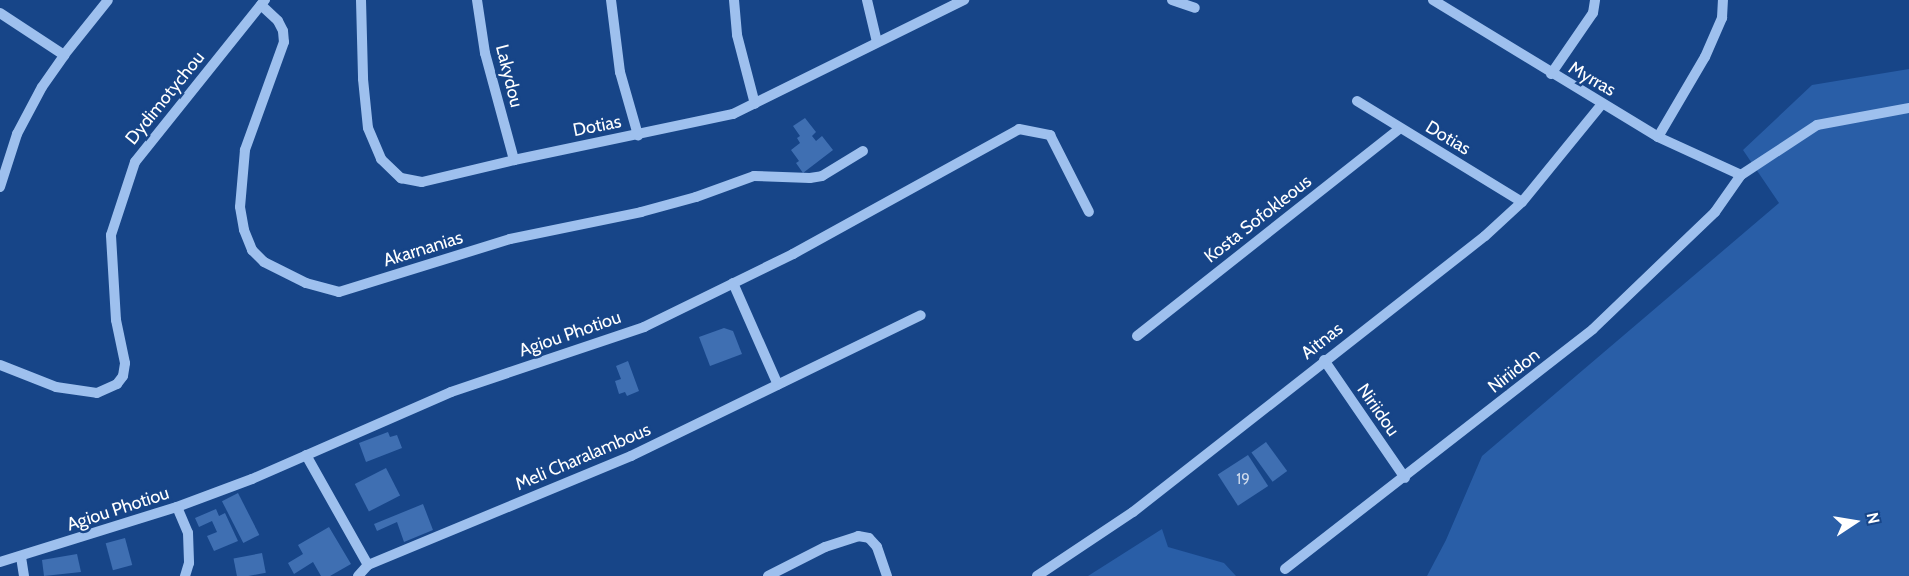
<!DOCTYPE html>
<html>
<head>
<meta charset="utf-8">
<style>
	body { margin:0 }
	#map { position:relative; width:1909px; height:576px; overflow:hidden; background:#174588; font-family:Cabin,sans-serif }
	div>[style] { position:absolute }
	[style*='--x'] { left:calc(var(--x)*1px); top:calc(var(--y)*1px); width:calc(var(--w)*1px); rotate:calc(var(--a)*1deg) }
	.green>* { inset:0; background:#295ea7 }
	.building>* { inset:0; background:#3f6fb2; transform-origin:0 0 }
	.minor>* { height:10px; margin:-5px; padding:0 5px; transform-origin:5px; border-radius:5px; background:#9ec0ee }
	span { translate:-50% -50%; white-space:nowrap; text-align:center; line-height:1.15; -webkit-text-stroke:5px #174588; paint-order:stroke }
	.number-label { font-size:15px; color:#cfdbec }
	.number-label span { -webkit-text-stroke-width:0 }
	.street-label { font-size:18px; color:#fff }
	.north { position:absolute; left:1825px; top:492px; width:60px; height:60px; -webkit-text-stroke:4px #174588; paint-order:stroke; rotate:78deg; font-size:16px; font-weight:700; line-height:24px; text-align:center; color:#fff }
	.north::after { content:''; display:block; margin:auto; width:21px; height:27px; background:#fff; clip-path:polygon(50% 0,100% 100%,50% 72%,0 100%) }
</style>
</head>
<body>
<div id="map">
	<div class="green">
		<div style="clip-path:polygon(1909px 69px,1909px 576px,1427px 576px,1446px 540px,1482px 456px,1779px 203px,1743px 150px,1812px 85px)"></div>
		<div style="clip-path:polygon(1162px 529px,1168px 547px,1224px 563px,1236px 576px,1088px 576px)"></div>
	</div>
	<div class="building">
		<div style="clip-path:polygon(805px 118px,816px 132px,812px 136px,816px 141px,822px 136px,833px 150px,803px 173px,796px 163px,799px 161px,791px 150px,800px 143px,797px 138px,800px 136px,793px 126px)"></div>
		<div style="clip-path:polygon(724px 328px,733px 331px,742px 354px,710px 366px,699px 337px)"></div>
		<div style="clip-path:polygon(628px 361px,639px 391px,627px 396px,625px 392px,619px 394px,615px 381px,621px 379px,616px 366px)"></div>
		<div style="clip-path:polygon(388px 432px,390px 437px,397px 435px,402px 448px,366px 462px,359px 443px)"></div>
		<div style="left:1266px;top:442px;width:36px;height:18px;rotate:54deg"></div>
		<div style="left:1248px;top:455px;width:37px;height:36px;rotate:57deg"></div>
		<div style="left:386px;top:468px;width:31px;height:35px;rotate:63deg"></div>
		<div style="left:238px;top:493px;width:47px;height:18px;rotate:63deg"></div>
		<div style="clip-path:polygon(423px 504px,433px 530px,404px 542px,397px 522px,377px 531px,374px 524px)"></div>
		<div style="clip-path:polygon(216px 509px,219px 516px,225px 513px,238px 541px,214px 551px,207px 536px,217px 532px,212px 521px,199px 527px,195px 518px)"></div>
		<div style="clip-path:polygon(329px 527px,351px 564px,330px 576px,321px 576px,313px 562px,294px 574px,288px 563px,303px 554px,298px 545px)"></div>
		<div style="left:125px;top:538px;width:28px;height:20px;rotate:75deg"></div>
		<div style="left:262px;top:553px;width:20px;height:29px;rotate:79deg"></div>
		<div style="clip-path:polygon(77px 554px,81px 572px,44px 576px,42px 560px)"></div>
	</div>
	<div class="minor">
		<div style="--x:361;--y:0;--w:79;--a:88.5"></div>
		<div style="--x:363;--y:79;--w:49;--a:84.2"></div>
		<div style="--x:368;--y:128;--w:34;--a:67"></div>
		<div style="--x:381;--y:159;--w:28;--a:44"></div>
		<div style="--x:401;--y:178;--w:21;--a:11"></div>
		<div style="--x:422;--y:182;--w:95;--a:-13.4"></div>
		<div style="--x:514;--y:160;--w:224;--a:-11.9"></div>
		<div style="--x:733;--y:114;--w:258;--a:-26.3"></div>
		<div style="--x:477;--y:0;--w:54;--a:81.4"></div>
		<div style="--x:485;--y:53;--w:111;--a:74.8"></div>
		<div style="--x:611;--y:0;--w:73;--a:82.9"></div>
		<div style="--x:620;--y:72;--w:66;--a:74.1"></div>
		<div style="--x:734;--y:0;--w:35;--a:85"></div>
		<div style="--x:737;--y:35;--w:71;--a:75.4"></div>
		<div style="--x:867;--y:0;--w:43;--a:76.6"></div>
		<div style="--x:1172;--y:0;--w:24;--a:19"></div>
		<div style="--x:1433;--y:0;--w:263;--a:31.3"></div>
		<div style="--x:1658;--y:137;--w:91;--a:24.6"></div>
		<div style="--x:261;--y:5;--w:23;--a:43"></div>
		<div style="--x:278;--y:21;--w:11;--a:63"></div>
		<div style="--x:283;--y:31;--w:11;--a:85"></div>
		<div style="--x:284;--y:42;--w:115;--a:109.9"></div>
		<div style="--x:245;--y:150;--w:57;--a:95"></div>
		<div style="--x:240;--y:207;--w:23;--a:80"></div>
		<div style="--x:244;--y:230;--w:22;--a:68"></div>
		<div style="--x:252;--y:250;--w:17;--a:45"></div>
		<div style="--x:264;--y:262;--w:47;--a:26.6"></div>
		<div style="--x:306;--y:283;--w:34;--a:15"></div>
		<div style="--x:339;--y:292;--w:179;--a:-17.2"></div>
		<div style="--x:510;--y:239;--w:134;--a:-11.6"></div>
		<div style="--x:641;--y:212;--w:57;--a:-15.3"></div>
		<div style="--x:696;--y:197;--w:62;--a:-19.9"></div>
		<div style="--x:754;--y:176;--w:56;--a:2"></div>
		<div style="--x:810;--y:178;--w:12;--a:-9"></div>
		<div style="--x:822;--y:176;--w:48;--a:-31.4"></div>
		<div style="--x:0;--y:13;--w:77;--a:33.3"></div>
		<div style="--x:1551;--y:74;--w:74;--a:-55.5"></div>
		<div style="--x:1593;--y:13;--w:13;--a:-81"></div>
		<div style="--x:1357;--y:101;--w:193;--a:31.5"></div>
		<div style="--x:1658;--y:137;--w:93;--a:-59.6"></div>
		<div style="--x:1705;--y:57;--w:43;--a:-66.4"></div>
		<div style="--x:1722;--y:18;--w:18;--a:-87"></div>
		<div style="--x:0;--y:187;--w:56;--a:-72.2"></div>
		<div style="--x:17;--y:134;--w:53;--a:-62"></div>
		<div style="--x:42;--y:87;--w:39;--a:-55"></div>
		<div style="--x:64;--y:55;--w:70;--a:-51.3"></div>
		<div style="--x:733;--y:283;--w:111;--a:66.2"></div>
		<div style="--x:1137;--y:336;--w:335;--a:-38.3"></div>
		<div style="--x:1324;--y:360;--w:143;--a:55.5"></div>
		<div style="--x:0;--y:365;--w:60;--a:21.4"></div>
		<div style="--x:56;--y:387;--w:41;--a:8.3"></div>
		<div style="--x:97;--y:393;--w:22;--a:-24"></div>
		<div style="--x:117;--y:384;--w:10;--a:-53"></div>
		<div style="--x:123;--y:376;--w:13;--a:-81"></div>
		<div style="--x:125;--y:363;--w:44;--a:-101.8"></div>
		<div style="--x:116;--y:320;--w:85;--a:-93.4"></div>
		<div style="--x:111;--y:235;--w:77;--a:-71.8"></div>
		<div style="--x:135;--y:162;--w:208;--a:-51.3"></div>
		<div style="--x:306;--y:455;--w:126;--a:60.6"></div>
		<div style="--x:368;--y:565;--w:285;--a:-22.5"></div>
		<div style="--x:631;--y:456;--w:322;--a:-25.9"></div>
		<div style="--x:177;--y:507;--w:28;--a:67"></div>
		<div style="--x:188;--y:533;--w:30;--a:88"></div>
		<div style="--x:189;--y:563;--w:14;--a:107"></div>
		<div style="--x:21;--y:557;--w:19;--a:81"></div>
		<div style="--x:0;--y:562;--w:185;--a:-17.3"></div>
		<div style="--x:177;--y:507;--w:80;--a:-20.5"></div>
		<div style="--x:252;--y:479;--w:217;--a:-23.6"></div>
		<div style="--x:451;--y:392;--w:204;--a:-18.6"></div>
		<div style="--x:644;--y:327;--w:166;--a:-26.1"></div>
		<div style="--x:793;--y:254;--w:258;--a:-28.9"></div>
		<div style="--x:1019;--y:129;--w:32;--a:11"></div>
		<div style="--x:1050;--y:135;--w:86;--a:63.1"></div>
		<div style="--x:1285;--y:569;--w:390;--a:-37.9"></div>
		<div style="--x:1593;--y:329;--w:169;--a:-43.8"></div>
		<div style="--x:1715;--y:212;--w:45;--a:-54.9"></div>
		<div style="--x:1741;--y:175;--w:91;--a:-33.3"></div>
		<div style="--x:1817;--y:125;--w:94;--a:-10.5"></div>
		<div style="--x:358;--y:576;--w:15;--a:-48"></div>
		<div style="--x:768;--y:576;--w:64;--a:-27"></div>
		<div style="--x:825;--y:547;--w:35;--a:-18"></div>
		<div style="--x:858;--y:536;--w:11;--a:10"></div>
		<div style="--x:869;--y:538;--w:12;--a:48"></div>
		<div style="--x:877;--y:547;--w:31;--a:71"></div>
		<div style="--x:1037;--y:576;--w:115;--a:-33.7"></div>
		<div style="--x:1133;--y:512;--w:447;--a:-38.1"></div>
		<div style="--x:1485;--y:236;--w:50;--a:-42.6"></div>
		<div style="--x:1522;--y:202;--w:127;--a:-50.8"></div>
	</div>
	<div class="number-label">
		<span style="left:1243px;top:480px">19</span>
	</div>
	<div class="street-label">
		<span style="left:509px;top:76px;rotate:76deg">Lakydou</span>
		<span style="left:1592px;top:79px;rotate:30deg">Myrras</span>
		<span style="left:165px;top:98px;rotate:-51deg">Dydimotychou</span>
		<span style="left:597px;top:126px;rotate:-11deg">Dotias</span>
		<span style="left:1448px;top:138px;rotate:31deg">Dotias</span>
		<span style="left:1258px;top:219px;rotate:-38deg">Kosta Sofokleous</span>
		<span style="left:423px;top:249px;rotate:-17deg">Akarnanias</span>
		<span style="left:570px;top:334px;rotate:-19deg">Agiou Photiou</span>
		<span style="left:1322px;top:341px;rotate:-38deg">Aitnas</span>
		<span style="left:1514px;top:371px;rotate:-38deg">Niriidon</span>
		<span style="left:1378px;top:410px;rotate:55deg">Niriidou</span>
		<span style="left:583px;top:457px;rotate:-23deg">Meli Charalambous</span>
		<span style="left:118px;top:509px;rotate:-18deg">Agiou Photiou</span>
	</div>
	<div class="north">N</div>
</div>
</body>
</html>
